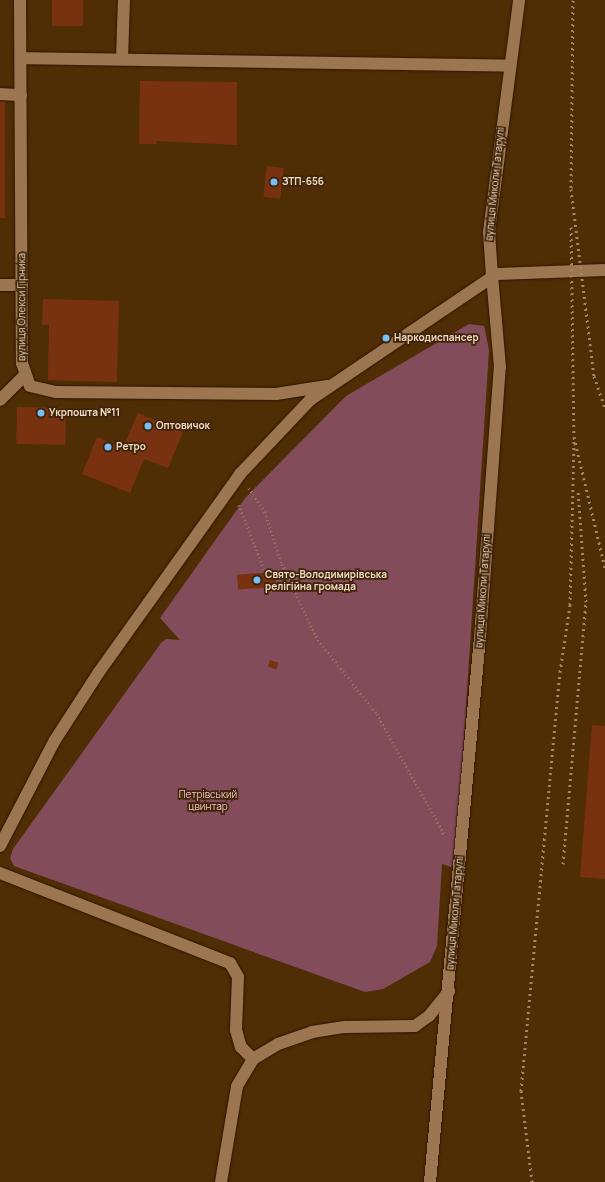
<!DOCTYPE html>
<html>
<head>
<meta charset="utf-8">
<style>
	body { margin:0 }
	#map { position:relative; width:605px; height:1182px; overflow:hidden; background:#4f2d05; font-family:Manrope,sans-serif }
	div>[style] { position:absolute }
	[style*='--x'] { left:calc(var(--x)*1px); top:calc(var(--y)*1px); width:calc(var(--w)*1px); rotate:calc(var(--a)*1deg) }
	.green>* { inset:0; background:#834c5a }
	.building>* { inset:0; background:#78320f; transform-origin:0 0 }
	.path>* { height:2.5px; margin-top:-1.25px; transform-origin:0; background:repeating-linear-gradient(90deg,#96795b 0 1px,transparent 0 4px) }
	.roads { filter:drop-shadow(0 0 1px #301600) drop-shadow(0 0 1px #301600) }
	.service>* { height:12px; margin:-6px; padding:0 6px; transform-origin:6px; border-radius:6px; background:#9c7551 }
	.pedestrian>* { height:12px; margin:-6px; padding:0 6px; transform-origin:6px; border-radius:6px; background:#9c7551 }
	.minor>* { height:12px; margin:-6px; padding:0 6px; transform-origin:6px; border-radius:6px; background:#9c7551 }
	.tertiary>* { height:12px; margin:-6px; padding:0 6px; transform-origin:6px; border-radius:6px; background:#9c7551 }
	.rail>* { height:3px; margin-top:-1.5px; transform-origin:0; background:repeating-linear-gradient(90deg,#a28669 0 2px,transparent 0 6px) }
	.dots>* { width:11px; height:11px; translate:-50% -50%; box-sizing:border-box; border:2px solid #402509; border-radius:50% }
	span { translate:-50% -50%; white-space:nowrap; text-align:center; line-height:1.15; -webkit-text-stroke:3.5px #402509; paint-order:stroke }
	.poi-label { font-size:10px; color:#f0dac7; font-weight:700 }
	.left { translate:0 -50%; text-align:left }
	.street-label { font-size:10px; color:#f0dac7 }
	.park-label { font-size:10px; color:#f3c4ce }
</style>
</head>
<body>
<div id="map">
	<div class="green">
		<div style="clip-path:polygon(469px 324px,484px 326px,489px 350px,456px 863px,451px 867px,442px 864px,437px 946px,430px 962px,383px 989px,365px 992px,14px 866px,10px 858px,13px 849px,161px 643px,166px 639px,180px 640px,160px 618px,246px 497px,346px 396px)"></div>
	</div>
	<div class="building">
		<div style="left:52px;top:0;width:31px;height:26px"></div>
		<div style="clip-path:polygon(140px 81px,237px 82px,237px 145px,156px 141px,157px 144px,139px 144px)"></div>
		<div style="left:0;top:101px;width:5px;height:117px"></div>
		<div style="left:267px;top:166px;width:17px;height:31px;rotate:7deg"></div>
		<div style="clip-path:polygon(43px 299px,119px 301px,117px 382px,48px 380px,49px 325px,42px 325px)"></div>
		<div style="left:17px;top:407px;width:49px;height:37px;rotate:1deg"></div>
		<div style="clip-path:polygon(138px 413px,183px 432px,168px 468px,144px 459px,130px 493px,82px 474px,97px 437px,123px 448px)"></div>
		<div style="left:275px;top:572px;width:15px;height:38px;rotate:86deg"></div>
		<div style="left:270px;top:660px;width:9px;height:7px;rotate:18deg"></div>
		<div style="clip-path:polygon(592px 725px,605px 726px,605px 879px,580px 877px)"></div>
	</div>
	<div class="path">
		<div style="--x:249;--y:488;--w:29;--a:56"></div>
		<div style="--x:265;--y:512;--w:55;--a:71.9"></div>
		<div style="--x:282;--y:564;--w:84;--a:64.7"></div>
		<div style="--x:318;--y:640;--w:95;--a:51.4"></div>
		<div style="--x:377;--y:714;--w:139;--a:60.7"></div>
		<div style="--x:239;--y:505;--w:69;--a:68.7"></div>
	</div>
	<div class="roads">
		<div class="service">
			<div style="--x:21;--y:58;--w:489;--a:0.9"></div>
			<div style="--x:122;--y:59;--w:59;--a:-88.1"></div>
			<div style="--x:0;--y:94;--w:21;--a:3"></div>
			<div style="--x:0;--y:400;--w:34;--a:-45"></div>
			<div style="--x:0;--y:873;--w:247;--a:21.4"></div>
			<div style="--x:230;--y:963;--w:16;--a:60"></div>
			<div style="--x:238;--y:977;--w:53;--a:92.2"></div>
			<div style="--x:236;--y:1030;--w:18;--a:74"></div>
			<div style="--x:241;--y:1047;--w:17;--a:45"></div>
		</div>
		<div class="pedestrian">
			<div style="--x:0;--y:285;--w:22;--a:0"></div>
		</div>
		<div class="minor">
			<div style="--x:20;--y:0;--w:363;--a:89.7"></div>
			<div style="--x:22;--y:363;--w:24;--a:71"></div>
			<div style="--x:30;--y:386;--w:27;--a:13"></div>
			<div style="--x:56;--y:392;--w:220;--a:0.5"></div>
			<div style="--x:276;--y:394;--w:52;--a:-8.9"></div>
			<div style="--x:221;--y:1182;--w:97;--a:-80.5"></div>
			<div style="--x:237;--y:1086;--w:31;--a:-59"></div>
			<div style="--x:253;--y:1059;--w:29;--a:-31"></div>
			<div style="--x:278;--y:1044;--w:36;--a:-19"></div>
			<div style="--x:312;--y:1032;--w:33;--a:-9"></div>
			<div style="--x:345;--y:1027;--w:70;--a:-0.8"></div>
			<div style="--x:415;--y:1026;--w:17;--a:-36"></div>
			<div style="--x:429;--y:1016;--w:32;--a:-51"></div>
			<div style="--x:430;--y:1182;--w:547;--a:-84.76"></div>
			<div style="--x:480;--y:637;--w:271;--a:-85.8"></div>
			<div style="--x:500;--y:367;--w:91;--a:-95"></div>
		</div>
		<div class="tertiary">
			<div style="--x:492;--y:276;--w:44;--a:-93.9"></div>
			<div style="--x:489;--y:232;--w:234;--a:-82.6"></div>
			<div style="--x:0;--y:846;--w:119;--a:-62.6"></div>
			<div style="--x:55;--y:740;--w:81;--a:-57.1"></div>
			<div style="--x:99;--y:672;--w:243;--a:-54.5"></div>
			<div style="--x:240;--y:474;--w:102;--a:-46.6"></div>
			<div style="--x:310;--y:400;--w:225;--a:-34"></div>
			<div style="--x:497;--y:274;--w:108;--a:-2.1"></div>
		</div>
	</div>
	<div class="rail">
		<div style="--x:573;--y:0;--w:189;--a:90.6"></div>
		<div style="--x:571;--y:189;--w:188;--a:83"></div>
		<div style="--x:594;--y:376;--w:34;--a:71"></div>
		<div style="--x:571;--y:227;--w:210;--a:89.2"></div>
		<div style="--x:574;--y:437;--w:135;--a:76.7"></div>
		<div style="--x:563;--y:864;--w:263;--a:-85"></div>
		<div style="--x:586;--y:602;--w:111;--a:-94.1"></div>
		<div style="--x:532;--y:1182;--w:92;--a:-96.9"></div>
		<div style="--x:521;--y:1091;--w:421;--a:-84.7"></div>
		<div style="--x:560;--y:672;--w:68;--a:-81.5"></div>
		<div style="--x:570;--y:605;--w:168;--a:-88.6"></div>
	</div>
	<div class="dots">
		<div style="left:274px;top:182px;background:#78bff7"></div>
		<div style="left:386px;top:338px;background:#78bff7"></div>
		<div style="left:41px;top:413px;background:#78bff7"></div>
		<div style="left:148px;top:426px;background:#78bff7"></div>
		<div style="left:108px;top:447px;background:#78bff7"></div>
		<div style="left:257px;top:580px;background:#78bff7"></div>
	</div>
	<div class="poi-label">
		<span class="left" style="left:282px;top:182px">ЗТП-656</span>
		<span class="left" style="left:394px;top:338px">Наркодиспансер</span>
		<span class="left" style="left:49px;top:413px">Укрпошта №11</span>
		<span class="left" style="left:156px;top:426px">Оптовичок</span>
		<span class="left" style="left:116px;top:447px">Ретро</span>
		<span class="left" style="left:265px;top:580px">Свято-Володимирівська<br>релігійна громада</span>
	</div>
	<div class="street-label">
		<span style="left:495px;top:184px;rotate:-84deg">вулиця Миколи Татарулі</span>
		<span style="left:22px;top:307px;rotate:-90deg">вулиця Олекси Гірника</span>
		<span style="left:483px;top:591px;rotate:-86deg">вулиця Миколи Татарулі</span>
		<span style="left:455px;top:913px;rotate:-85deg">вулиця Миколи Татарулі</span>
	</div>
	<div class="park-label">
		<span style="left:208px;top:800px">Петрівський<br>цвинтар</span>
	</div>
</div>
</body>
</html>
